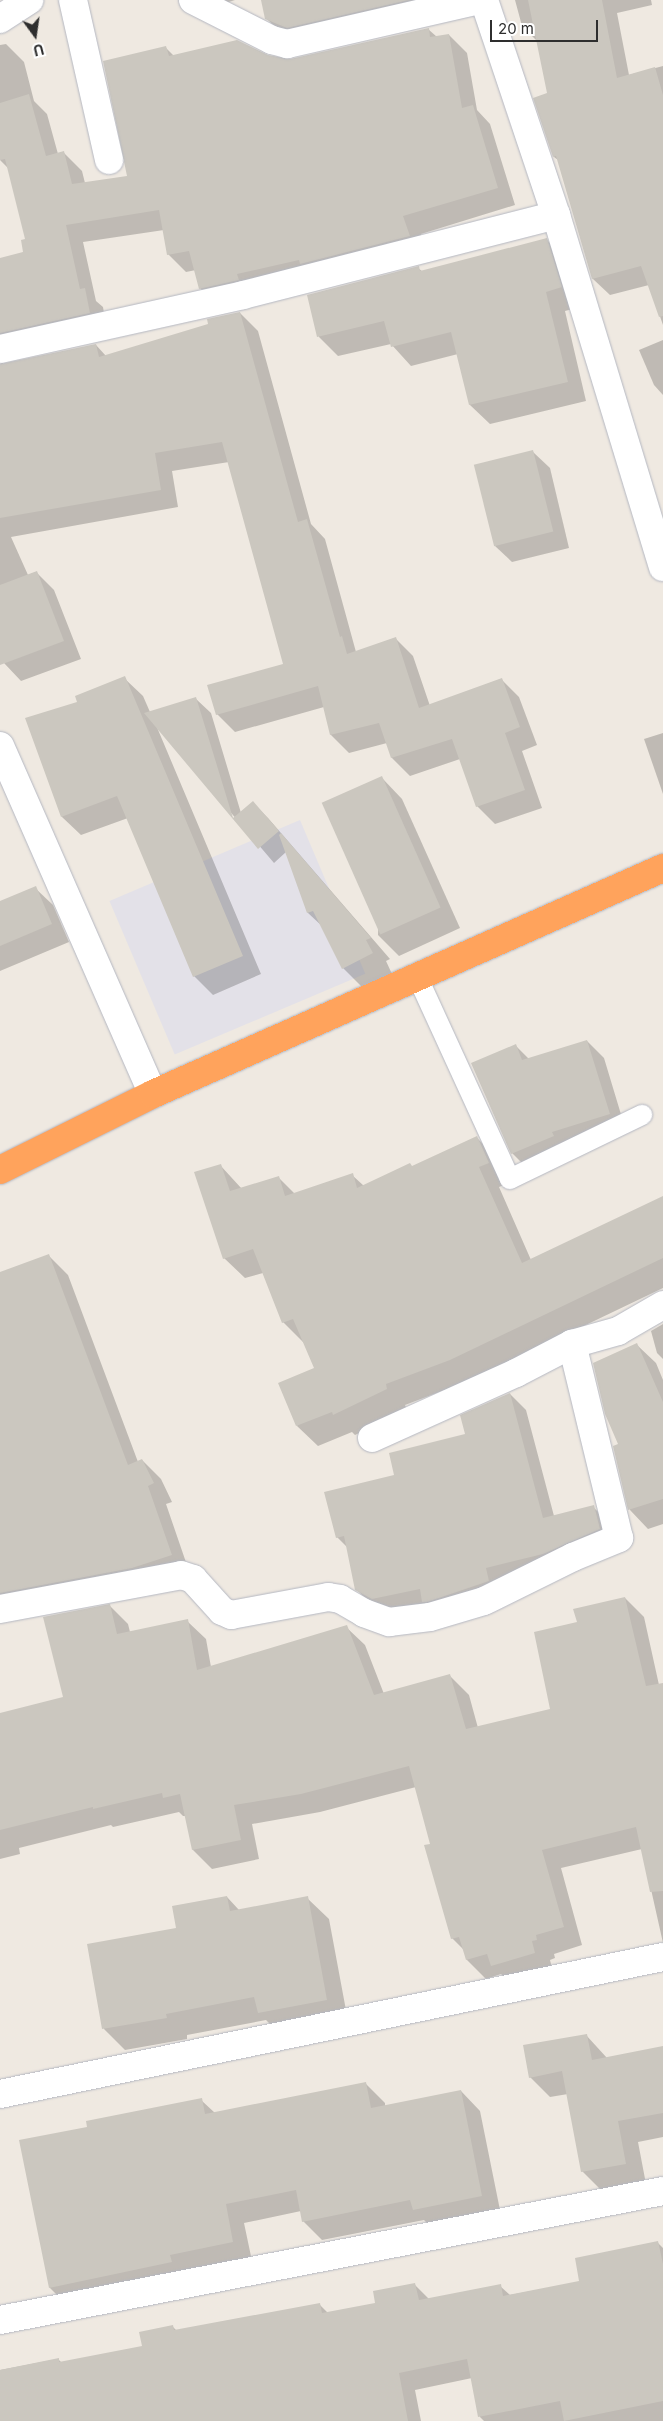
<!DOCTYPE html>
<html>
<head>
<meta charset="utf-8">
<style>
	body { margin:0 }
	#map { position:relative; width:663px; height:2421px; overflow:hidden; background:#efe9e1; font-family:Inter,sans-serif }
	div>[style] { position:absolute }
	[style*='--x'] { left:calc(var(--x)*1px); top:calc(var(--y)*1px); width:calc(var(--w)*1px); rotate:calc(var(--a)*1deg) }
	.industrial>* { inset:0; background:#e3e1e8; transform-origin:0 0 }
	.shadow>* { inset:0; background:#0003 }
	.building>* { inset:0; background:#cbc7bf; transform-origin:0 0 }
	.roads { filter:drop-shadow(0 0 1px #b4b7c1) drop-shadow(0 0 1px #b4b7c1) }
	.lane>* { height:20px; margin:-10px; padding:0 10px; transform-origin:10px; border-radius:10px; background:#fff }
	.street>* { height:28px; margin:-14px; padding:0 14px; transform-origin:14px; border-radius:14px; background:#fff }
	.highway>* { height:28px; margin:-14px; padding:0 14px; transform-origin:14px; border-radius:14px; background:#ffa35c }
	span { translate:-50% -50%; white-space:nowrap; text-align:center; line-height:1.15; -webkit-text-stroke:5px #fff; paint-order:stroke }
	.north { position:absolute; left:10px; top:10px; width:50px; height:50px; -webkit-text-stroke:4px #fff; paint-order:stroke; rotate:166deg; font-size:14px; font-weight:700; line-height:20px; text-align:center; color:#2e2e2e }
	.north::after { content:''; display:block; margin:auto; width:18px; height:22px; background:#2e2e2e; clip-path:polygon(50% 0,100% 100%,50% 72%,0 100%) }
	.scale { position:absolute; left:490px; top:20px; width:108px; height:22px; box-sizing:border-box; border:2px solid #2e2e2e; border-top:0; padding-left:6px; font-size:15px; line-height:18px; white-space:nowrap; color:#2e2e2e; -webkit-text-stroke:4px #fff; paint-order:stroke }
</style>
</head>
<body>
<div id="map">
	<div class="industrial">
		<div style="left:300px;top:820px;width:167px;height:207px;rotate:67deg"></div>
	</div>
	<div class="shadow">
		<div style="clip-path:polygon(217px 0,235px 0,222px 4px)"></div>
		<div style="clip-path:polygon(262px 0,438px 0,282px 34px,266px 18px)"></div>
		<div style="clip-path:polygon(515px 0,651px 0,652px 5px,617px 13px,629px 75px,663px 66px,663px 325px,649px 285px,610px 295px,593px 279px,558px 160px,554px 157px,548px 94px,538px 42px,522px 26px)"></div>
		<div style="clip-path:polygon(428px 29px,437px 37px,449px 35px,467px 53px,477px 110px,490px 124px,515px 205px,421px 234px,427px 254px,218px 306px,200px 288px,196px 270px,186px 272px,168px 254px,164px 230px,83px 242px,96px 301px,103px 307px,107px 331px,3px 362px,3px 366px,96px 345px,106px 356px,210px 325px,240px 313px,258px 331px,311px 524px,325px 539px,356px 652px,395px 638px,413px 656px,430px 706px,501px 679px,519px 697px,537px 745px,522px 751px,542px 808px,495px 824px,477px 806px,460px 759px,410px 776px,392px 758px,387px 743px,349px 753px,331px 735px,324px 707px,235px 732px,217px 714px,284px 665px,229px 462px,172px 471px,178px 507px,11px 537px,28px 575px,36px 572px,54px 590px,81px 659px,21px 681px,4px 663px,0 654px,0 260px,25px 252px,27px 240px,9px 169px,0 160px,0 45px,6px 44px,24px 62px,34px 101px,47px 114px,58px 154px,64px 153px,82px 171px,85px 183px,128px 177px,166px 48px,174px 56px,267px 56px,290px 61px)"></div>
		<div style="clip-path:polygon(546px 239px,566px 259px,580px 307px,565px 311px,586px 401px,490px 424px,470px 405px,458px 354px,411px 366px,391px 344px,338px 356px,319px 337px,309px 296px,418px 268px,423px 272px)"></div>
		<div style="clip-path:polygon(663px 340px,663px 395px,654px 385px,639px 350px)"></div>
		<div style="clip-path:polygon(533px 452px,550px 468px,569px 548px,512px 562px,495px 546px)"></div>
		<div style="clip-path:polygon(124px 678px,143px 696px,150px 712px,196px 699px,211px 713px,241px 813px,253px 803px,268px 818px,390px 959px,386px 961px,392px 974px,363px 988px,343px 968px,323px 927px,308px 913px,286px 852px,274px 863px,156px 725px,261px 974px,213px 995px,194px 976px,128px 818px,81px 835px,62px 817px,79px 703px)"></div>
		<div style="clip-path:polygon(663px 733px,663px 794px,644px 739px)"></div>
		<div style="clip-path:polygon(382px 778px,402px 799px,460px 928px,399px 956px,378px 935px)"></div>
		<div style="clip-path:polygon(35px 888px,53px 905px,69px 942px,0 971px,0 903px)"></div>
		<div style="clip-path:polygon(587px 1041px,604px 1058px,626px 1131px,529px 1170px,512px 1153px,516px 1046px,529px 1059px)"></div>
		<div style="clip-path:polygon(477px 1138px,498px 1159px,509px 1183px,499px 1187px,531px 1260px,663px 1198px,663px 1288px,471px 1380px,405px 1405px,407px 1410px,355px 1435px,352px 1432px,318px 1446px,297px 1426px,316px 1369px,304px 1343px,283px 1322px,263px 1273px,245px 1278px,224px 1258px,220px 1165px,242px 1189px,279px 1178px,295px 1194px,352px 1175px,364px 1186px,413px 1167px)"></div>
		<div style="clip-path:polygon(49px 1256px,68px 1275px,138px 1462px,142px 1460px,161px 1479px,172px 1502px,166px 1504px,190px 1574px,0 1603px,0 1328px)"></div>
		<div style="clip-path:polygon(663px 1324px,663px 1359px,657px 1353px,651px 1331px)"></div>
		<div style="clip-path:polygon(637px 1345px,656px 1363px,663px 1380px,663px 1524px,648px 1529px,630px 1510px,614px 1447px,620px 1445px)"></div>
		<div style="clip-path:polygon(510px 1394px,526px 1410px,554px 1516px,593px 1507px,610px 1523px,616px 1545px,559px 1570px,390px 1615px,373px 1606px,356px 1589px,348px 1548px,337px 1537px,396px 1476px,467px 1435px)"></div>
		<div style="clip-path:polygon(625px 1598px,644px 1617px,659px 1685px,663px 1684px,663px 1943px,642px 1849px,561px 1868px,582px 1945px,554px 1954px,555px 1958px,550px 1960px,553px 1972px,511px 1984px,501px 1974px,486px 1979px,467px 1960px,464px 1950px,452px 1938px,432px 1844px,416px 1787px,320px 1812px,252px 1824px,259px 1859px,212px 1869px,193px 1850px,186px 1816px,183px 1816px,179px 1812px,113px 1827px,111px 1825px,19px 1848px,20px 1854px,0 1859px,0 1714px,64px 1698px,110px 1606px,128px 1624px,130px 1632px,187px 1621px,206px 1639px,211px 1667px,346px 1627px,365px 1645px,384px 1694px,450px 1676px,469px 1695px,478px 1728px,551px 1710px,578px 1623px)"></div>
		<div style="clip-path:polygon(227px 1897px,239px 1910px,307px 1898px,329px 1919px,348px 2021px,280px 2034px,266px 2020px,187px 2035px,187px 2039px,125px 2050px,104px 2029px,88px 1945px,178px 1929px)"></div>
		<div style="clip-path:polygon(586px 2035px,607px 2058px,663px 2048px,663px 2137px,638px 2142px,646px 2184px,603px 2192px,582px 2171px,568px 2094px,550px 2097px,530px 2077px)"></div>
		<div style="clip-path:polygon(365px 2083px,385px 2103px,385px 2106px,461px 2091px,480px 2111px,501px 2215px,433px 2229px,424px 2220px,322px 2240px,303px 2221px,301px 2211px,244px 2223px,252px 2261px,69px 2307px,50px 2288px,20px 2141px,88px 2128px,201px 2100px,215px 2113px)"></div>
		<div style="clip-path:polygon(658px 2243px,663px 2248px,663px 2421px,484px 2421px,480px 2417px,472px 2378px,415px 2390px,421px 2421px,0 2421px,0 2370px,58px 2359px,62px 2363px,143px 2347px,173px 2327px,177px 2331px,319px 2304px,328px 2313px,377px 2304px,415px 2285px,430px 2300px,500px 2286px,510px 2295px,581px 2282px)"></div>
	</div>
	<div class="building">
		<div style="clip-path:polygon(261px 0,409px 0,287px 28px,265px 19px)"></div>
		<div style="clip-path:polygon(528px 0,602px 0,617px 78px,655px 67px,663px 95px,663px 316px,659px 317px,641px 266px,592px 279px,556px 156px,553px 157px,533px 98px,547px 93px)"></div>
		<div style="clip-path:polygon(429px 28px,430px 37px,449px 34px,462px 108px,473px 105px,498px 188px,403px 216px,410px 236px,300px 264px,299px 260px,237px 274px,239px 280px,199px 289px,189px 251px,167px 255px,159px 210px,66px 225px,80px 289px,85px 288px,90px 313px,0 333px,0 258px,23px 252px,21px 240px,25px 239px,5px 159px,0 160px,0 103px,29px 94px,46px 156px,64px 151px,72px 184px,127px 176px,103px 61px,166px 46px,169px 56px,237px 40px,268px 55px,290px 59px)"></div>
		<div style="clip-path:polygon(547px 238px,562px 287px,546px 292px,568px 382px,469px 405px,451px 332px,391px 347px,384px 321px,317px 337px,307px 295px,419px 266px,420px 271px)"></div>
		<div style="clip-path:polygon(240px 312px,298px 522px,307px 519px,340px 637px,342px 636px,347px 654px,396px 637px,419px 708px,502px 678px,520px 727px,505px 733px,525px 790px,476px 807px,452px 739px,391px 758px,379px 723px,330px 735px,318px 686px,216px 715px,207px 685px,283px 664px,222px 442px,155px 453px,161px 490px,0 518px,0 364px,96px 344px,99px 357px,208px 324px,207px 319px)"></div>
		<div style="left:533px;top:450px;width:84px;height:61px;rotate:76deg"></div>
		<div style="clip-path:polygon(37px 571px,64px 641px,0 665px,0 585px)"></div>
		<div style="clip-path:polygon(125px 676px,243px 956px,193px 977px,117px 796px,61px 817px,25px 718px,77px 702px,75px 696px)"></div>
		<div style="clip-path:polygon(196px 697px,233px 818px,253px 801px,279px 831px,258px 849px,144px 713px)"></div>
		<div style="left:382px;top:776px;width:144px;height:66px;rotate:66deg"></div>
		<div style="clip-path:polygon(281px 833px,371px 938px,366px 940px,373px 953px,342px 969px,313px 911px,307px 913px,279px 835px)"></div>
		<div style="clip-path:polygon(36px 886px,52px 924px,0 946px,0 901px)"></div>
		<div style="clip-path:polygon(587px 1040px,610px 1114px,552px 1132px,554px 1136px,511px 1154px,471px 1063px,516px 1044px,522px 1060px)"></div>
		<div style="clip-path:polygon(477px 1136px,489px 1163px,479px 1167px,522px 1263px,663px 1196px,663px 1258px,450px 1360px,386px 1384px,387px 1389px,333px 1415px,332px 1412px,296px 1426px,278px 1383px,314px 1368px,293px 1319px,282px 1323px,253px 1249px,223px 1259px,194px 1172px,221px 1164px,230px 1191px,279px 1176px,285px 1196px,353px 1173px,357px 1188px,410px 1163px,412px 1166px)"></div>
		<div style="clip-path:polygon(49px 1254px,128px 1465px,142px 1459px,154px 1483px,148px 1486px,172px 1555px,132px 1568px,0 1593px,0 1272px)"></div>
		<div style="clip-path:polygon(637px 1343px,663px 1402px,663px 1499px,628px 1510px,613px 1446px,618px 1444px,605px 1414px,593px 1363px)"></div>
		<div style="clip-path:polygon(510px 1393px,543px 1518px,594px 1505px,600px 1529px,543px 1554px,486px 1568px,489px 1581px,427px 1602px,422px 1602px,420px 1589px,372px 1599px,355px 1590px,344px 1536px,336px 1538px,324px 1492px,394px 1475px,389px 1453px,465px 1434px,460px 1415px)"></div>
		<div style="clip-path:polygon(625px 1597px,646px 1686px,663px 1683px,663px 1891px,650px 1892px,636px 1827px,542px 1850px,564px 1927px,536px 1935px,537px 1940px,532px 1941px,535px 1953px,491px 1966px,487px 1954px,466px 1960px,459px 1937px,451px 1939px,424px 1845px,430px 1844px,409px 1766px,301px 1794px,234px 1805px,241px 1840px,192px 1850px,180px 1794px,163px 1798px,162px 1793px,93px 1809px,93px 1807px,0 1830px,0 1713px,63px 1697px,43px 1617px,110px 1604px,117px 1634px,188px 1619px,197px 1670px,347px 1625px,374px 1695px,450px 1674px,466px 1729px,550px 1709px,534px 1632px,577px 1622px,573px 1609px)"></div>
		<div style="clip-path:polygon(227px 1896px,230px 1911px,308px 1896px,327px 2000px,258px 2013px,254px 1997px,166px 2014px,167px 2018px,102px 2029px,87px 1944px,176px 1928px,172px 1906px)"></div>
		<div style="clip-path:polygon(587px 2034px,592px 2060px,663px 2046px,663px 2113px,618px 2121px,626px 2164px,581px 2172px,562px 2071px,529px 2078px,523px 2045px)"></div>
		<div style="clip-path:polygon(366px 2082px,371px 2108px,461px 2090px,482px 2196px,413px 2210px,410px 2200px,302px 2222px,296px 2190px,226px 2204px,233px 2242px,170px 2255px,172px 2262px,49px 2288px,19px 2140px,87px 2127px,86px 2121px,202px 2098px,205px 2114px)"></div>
		<div style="clip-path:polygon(658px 2241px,663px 2264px,663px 2401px,564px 2421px,560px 2401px,478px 2417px,467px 2359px,399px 2373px,408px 2421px,0 2421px,0 2370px,59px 2358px,59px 2362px,142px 2346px,139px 2332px,173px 2325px,174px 2330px,320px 2303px,322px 2313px,375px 2303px,373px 2291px,415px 2283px,419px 2300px,501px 2284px,503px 2296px,579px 2281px,575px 2258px)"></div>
	</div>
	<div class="roads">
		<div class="lane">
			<div style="--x:417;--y:976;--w:223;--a:65.4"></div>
			<div style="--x:510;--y:1179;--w:147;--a:-25.9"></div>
		</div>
		<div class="street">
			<div style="--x:73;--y:0;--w:164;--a:77.3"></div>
			<div style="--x:193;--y:0;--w:89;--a:26.9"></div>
			<div style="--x:272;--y:40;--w:16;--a:15"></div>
			<div style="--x:287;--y:44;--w:197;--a:-12.9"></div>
			<div style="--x:484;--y:0;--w:227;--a:71.5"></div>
			<div style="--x:556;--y:215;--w:368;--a:73.1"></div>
			<div style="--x:0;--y:19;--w:35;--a:-33"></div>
			<div style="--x:0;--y:349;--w:249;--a:-12.5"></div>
			<div style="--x:243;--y:295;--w:323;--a:-14.3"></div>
			<div style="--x:0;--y:746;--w:380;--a:66.3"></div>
			<div style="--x:372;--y:1438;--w:158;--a:-24.3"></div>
			<div style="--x:516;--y:1373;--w:63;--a:-27.4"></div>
			<div style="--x:0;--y:1609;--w:184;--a:-10.6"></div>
			<div style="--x:181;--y:1575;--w:13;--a:18"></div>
			<div style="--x:193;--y:1579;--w:43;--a:47.8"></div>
			<div style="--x:222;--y:1611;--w:10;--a:24"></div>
			<div style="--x:231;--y:1615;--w:99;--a:-10.5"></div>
			<div style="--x:328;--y:1597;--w:12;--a:9"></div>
			<div style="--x:340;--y:1599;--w:28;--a:30"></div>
			<div style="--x:364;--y:1613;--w:27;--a:20"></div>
			<div style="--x:389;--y:1622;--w:41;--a:-7"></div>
			<div style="--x:430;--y:1617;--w:56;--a:-16.5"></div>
			<div style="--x:484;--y:1601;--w:99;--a:-26.3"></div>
			<div style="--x:573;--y:1557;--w:50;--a:-22.4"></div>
			<div style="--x:619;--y:1538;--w:200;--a:-103.6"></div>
			<div style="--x:572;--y:1344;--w:48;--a:-15.8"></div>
			<div style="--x:618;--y:1331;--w:52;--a:-30"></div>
			<div style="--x:0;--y:2094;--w:677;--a:-11.68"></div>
			<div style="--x:0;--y:2320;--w:675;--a:-11.01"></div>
		</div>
		<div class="highway">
			<div style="--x:0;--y:1170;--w:171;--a:-26.4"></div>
			<div style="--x:153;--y:1094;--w:558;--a:-23.9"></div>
		</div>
	</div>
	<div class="north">U</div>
	<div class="scale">20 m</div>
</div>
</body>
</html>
